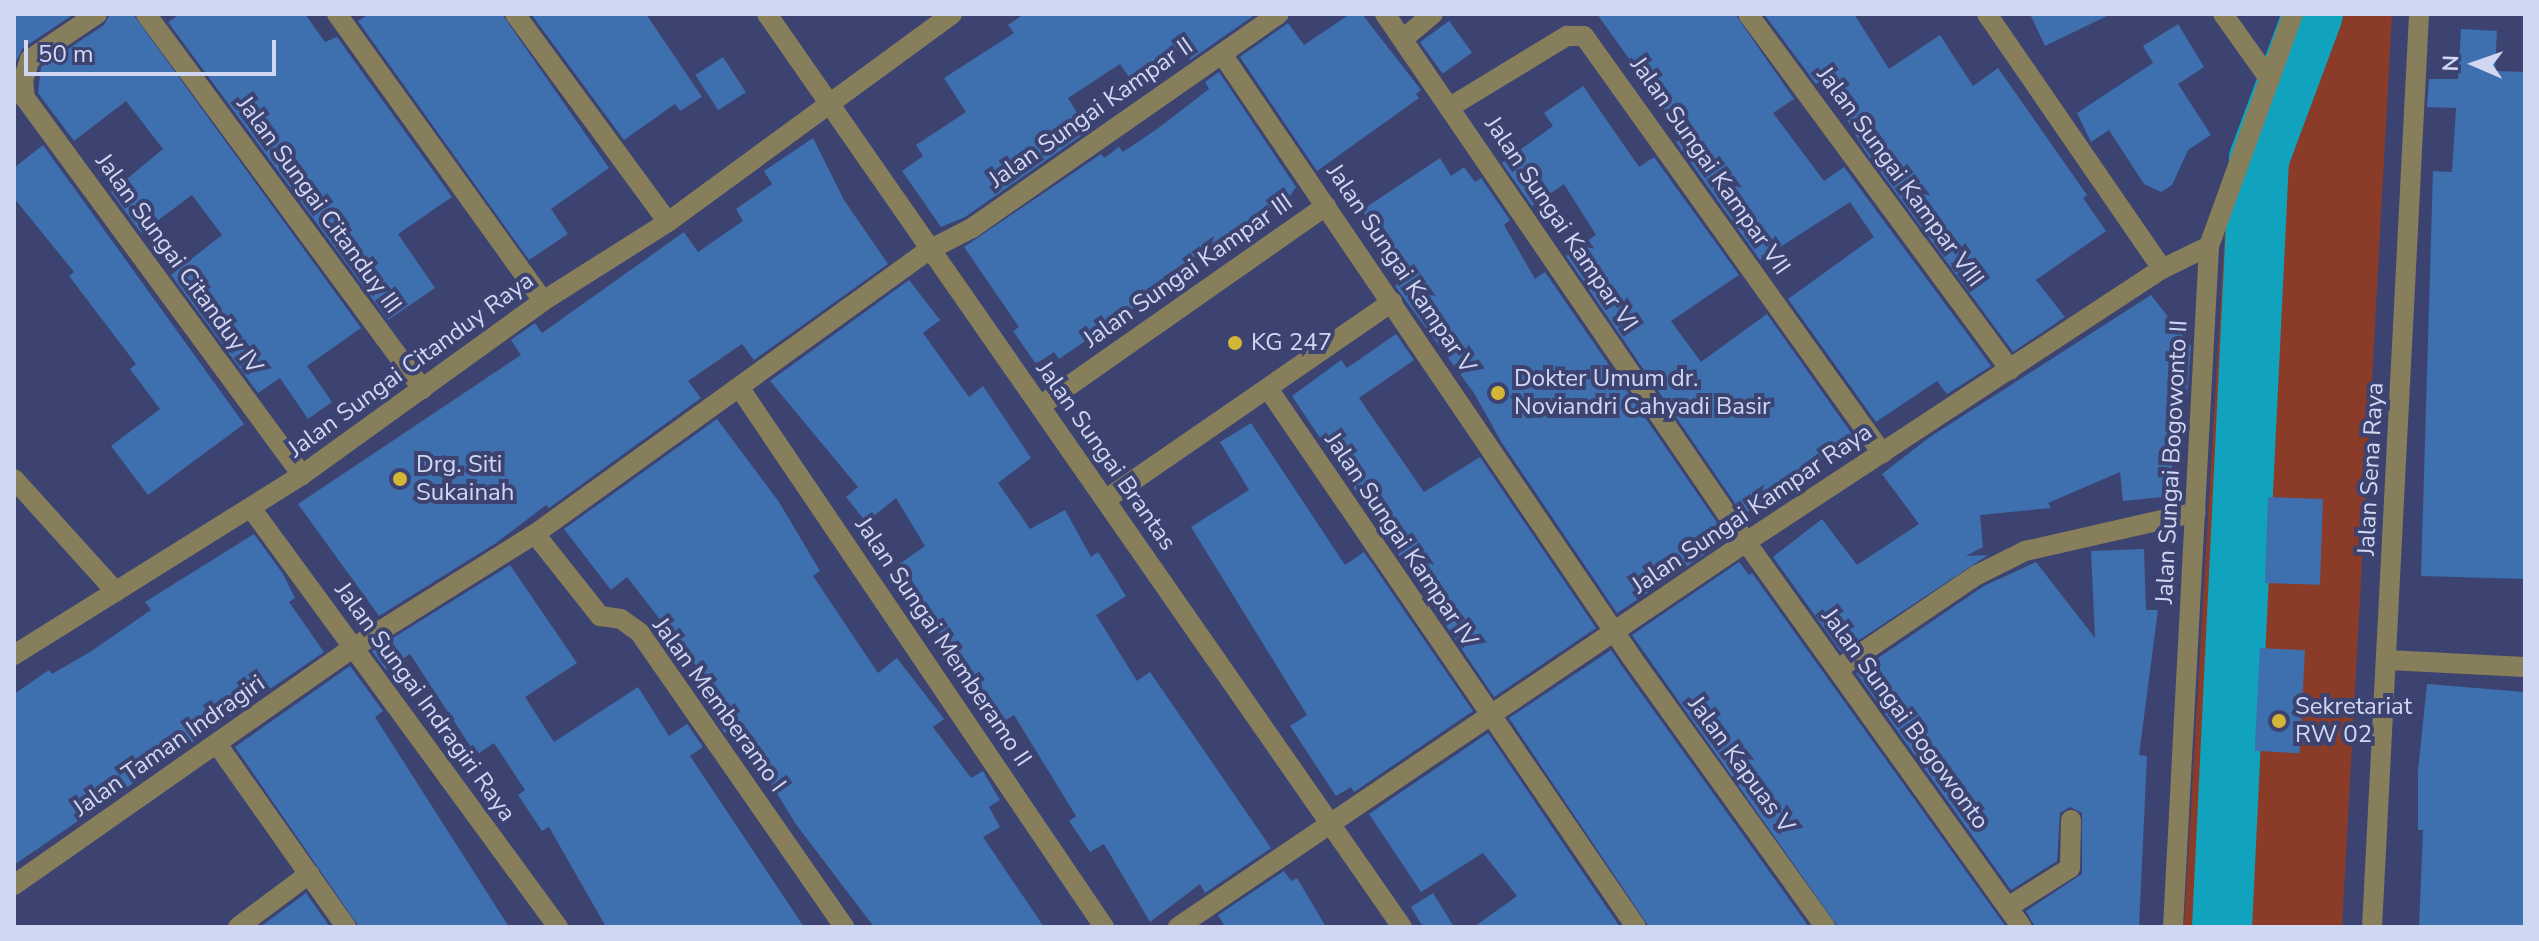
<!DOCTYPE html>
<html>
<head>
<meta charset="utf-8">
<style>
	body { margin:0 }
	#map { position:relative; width:2539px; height:941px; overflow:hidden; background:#3c4371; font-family:"Nunito Sans",sans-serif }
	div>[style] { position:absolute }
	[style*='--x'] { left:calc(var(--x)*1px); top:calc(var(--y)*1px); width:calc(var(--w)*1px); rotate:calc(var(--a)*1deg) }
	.green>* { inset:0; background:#8b3c28 }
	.river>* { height:60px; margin:-30px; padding:0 30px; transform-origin:30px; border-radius:30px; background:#11a3be }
	.building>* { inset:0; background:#3e6faf; transform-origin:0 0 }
	.minor>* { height:20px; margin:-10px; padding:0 10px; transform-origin:10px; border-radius:10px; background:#877e5b }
	.dots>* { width:22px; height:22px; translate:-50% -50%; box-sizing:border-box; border:4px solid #3c4371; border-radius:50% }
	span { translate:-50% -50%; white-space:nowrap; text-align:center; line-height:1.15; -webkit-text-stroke:8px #3c4371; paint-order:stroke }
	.street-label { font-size:24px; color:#d0d7f3 }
	.poi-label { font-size:24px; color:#d0d7f3 }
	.left { translate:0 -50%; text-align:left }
	.frame { position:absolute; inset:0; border:16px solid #d0d7f3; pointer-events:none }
	.north { position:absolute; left:2435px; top:24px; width:80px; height:80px; -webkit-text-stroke:6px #3c4371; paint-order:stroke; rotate:272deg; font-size:22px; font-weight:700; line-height:32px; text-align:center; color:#d0d7f3 }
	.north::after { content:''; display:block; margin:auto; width:28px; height:36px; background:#d0d7f3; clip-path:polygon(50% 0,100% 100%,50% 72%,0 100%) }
	.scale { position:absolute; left:24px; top:40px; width:252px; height:36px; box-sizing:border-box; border:4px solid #d0d7f3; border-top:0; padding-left:10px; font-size:24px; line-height:28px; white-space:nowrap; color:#d0d7f3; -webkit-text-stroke:6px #3c4371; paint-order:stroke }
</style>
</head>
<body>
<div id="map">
	<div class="green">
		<div style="clip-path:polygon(2309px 14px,2392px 14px,2342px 927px,2184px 927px,2225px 228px)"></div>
	</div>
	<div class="river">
		<div style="--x:2222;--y:927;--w:769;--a:-87.24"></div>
		<div style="--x:2259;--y:159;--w:155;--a:-69.6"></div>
	</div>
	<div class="building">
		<div style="clip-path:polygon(14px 14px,74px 14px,23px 48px,15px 63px)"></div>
		<div style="clip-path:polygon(110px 14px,133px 14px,361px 328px,307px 366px,332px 402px,308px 419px,280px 378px,258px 393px,171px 275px,222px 235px,192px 195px,141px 233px,111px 192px,163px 149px,126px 101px,74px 141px,38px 93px,41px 67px,104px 25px)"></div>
		<div style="clip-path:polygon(180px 14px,305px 14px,325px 42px,337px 37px,452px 197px,398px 234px,435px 288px,388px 320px,168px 22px)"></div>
		<div style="clip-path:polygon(369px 14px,502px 14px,609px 168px,551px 209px,568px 234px,529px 260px,358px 21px)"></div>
		<div style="clip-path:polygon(531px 14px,646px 14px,702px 97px,680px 111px,675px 104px,624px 140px)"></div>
		<div style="clip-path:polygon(1024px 14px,1256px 14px,1190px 60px,1181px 48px,1129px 77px,1120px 64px,1068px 98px,1088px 131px,965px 217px,941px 227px,902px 171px,923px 156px,916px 145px,966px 112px,944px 78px,1014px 33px,1008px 25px)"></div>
		<div style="clip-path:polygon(1350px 14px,1362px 14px,1421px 90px,1416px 94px,1419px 98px,1317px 171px,1240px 57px,1288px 23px,1304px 45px)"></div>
		<div style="clip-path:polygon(1597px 14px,1735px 14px,1794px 99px,1773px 113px,1824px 181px,1844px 167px,1991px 366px,1947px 394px,1937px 381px,1876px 422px,1788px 299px,1874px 237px,1850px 202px,1760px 260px,1676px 142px,1680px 140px,1658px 99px)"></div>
		<div style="clip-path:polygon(1764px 14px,1854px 14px,1889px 69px,1940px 35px,1973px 86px,1998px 68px,2087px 195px,2083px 198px,2106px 231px,2036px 280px,2065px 317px,2013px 352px,1865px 151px,1823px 79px,1816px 84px)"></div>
		<div style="clip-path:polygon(2030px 14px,2111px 14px,2045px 46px)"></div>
		<div style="left:1449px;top:21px;width:39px;height:36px;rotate:54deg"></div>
		<div style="clip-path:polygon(2178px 24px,2204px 67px,2178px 84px,2211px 135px,2188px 150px,2172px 185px,2161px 192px,2144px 184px,2109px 130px,2091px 142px,2077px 113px,2153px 63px,2143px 46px)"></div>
		<div style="clip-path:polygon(2461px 29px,2497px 31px,2495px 71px,2525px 72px,2525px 579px,2421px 576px,2433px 171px,2452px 172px,2456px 108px,2427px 107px,2429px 79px,2458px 79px)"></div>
		<div style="left:723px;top:57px;width:42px;height:33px;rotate:57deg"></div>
		<div style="clip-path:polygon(1219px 72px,1296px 187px,1290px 196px,1163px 277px,1167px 285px,1059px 359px,1054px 352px,1036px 364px,1013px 331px,1019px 327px,964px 247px,1101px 154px,1104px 158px,1119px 147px,1123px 152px,1157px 129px,1209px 89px,1205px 82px)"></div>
		<div style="clip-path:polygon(1583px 86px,1639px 167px,1654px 157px,1739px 275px,1671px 321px,1701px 362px,1767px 314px,1854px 437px,1743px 515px,1566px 256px,1596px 235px,1564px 184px,1532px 206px,1502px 163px,1553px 126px,1544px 113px)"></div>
		<div style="clip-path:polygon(813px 138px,844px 200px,888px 264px,754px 360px,742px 344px,688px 381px,701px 398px,549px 508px,546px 505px,496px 543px,379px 616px,298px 504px,521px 355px,511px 340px,535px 323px,542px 333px,684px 232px,698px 252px,743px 221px,736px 209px,772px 184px,764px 171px)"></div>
		<div style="clip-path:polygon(43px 145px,244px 424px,148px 495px,111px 446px,160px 409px,130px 369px,136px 364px,69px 276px,74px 272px,14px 198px,14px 168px)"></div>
		<div style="clip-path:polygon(1440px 158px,1451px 176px,1464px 167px,1475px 182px,1481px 178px,1510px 220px,1504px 225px,1535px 279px,1545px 272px,1723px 531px,1725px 541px,1617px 613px,1502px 443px,1474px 393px,1395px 286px,1399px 283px,1383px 259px,1391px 254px,1362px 210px)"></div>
		<div style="clip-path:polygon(909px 280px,940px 320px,923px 333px,969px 397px,983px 386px,1031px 458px,998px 483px,1030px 529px,1065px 510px,1091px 557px,1098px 552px,1126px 596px,1096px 615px,1137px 681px,1150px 672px,1271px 848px,1205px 893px,1200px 884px,1150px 922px,1104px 844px,1090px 852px,1069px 821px,1076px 816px,1014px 715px,1002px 722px,983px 691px,978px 694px,933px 623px,937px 620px,898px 565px,925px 546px,896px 498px,866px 522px,846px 497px,858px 487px,770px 381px)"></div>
		<div style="clip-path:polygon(2151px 295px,2191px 346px,2187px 393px,2170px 392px,2173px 496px,2123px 501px,2120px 472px,2048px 503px,2051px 508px,1980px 515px,1983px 547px,1966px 556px,1988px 555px,1841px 652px,1773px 557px,1822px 519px,1857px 565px,1919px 524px,1882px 474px,1930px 437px)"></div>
		<div style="clip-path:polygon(1396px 334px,1414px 360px,1359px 398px,1424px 492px,1480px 457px,1596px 628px,1494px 697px,1292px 396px,1341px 360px,1347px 368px)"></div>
		<div style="clip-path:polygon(717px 419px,779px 502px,820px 571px,813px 576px,878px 673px,897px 658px,944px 719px,933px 727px,971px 778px,983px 771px,1000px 800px,989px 807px,1000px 827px,983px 837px,1044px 927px,874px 927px,795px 823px,736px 726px,725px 733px,709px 710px,717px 706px,693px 671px,698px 668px,627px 577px,611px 590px,564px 529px)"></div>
		<div style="clip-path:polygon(1251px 423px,1345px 565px,1364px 552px,1473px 711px,1354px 792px,1351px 787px,1336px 796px,1290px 726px,1307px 715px,1191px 527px,1249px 490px,1220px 442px)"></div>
		<div style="left:2268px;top:497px;width:55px;height:86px;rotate:2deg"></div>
		<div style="clip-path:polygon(254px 534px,283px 574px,295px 598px,289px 602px,324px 652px,14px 865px,14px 694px,49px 670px,52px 674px,90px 652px,151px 610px,145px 602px)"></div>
		<div style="clip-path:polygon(2144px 549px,2146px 610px,2158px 610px,2139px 755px,2147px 756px,2139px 927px,2035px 927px,2026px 911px,2082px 874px,2082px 813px,2070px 807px,2060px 813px,2057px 861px,2011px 890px,1856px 673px,1984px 586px,2036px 562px,2095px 638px,2091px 551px)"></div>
		<div style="clip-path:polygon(1739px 562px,1749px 575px,1752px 573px,2006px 927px,1838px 927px,1632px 635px)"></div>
		<div style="clip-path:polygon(510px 565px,577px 663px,525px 697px,554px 742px,638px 687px,669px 736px,687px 724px,703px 747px,690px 756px,804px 927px,606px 927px,549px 827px,542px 831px,518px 795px,525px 790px,494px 743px,476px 755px,410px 654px,386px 670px,372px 651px)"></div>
		<div style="left:2260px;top:648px;width:45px;height:103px;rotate:3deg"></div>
		<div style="clip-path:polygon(1611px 650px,1621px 665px,1809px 927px,1649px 927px,1509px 718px)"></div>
		<div style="clip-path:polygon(350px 666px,383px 711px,375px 717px,509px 927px,359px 927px,235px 747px)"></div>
		<div style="clip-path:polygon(2427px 684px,2525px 692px,2525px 927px,2419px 927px,2423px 830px,2418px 830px,2418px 771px)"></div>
		<div style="clip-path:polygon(1488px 733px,1620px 927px,1474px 927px,1517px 896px,1483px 853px,1421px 892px,1369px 814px)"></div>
		<div style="clip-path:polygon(1284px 871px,1291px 881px,1297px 878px,1326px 927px,1225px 927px,1218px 915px)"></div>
		<div style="clip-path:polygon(306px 893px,330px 927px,260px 927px)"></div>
		<div style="clip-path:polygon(1433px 893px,1454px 927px,1423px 927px,1411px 907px)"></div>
	</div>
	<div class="minor">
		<div style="--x:97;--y:14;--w:81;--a:146.1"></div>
		<div style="--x:30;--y:59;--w:22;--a:108"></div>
		<div style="--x:23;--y:80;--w:18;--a:84"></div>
		<div style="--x:25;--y:98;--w:468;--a:53.7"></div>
		<div style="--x:146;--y:14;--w:466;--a:53.6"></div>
		<div style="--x:337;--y:14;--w:353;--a:54.3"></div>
		<div style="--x:515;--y:14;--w:258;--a:53.7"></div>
		<div style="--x:767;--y:14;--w:1112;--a:55.18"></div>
		<div style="--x:1385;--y:14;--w:640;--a:55.64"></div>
		<div style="--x:1746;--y:542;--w:474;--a:54.4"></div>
		<div style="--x:1748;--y:14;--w:442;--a:53.6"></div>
		<div style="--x:1987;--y:14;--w:309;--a:55.5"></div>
		<div style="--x:2223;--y:14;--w:81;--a:54.5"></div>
		<div style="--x:1403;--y:39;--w:39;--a:-40"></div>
		<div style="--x:1222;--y:54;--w:730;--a:55.83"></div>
		<div style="--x:1632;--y:658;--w:331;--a:54.3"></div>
		<div style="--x:1450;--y:107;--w:137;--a:-31.3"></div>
		<div style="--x:1567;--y:36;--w:17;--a:0"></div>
		<div style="--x:1584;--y:36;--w:513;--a:54.45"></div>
		<div style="--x:739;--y:387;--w:652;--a:55.94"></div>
		<div style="--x:1269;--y:390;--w:650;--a:55.65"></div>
		<div style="--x:1040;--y:406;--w:349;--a:-35"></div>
		<div style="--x:14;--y:479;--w:152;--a:47.9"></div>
		<div style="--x:1105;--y:500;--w:349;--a:-34.6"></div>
		<div style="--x:251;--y:508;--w:519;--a:53.77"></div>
		<div style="--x:535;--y:534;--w:105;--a:51.6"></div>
		<div style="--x:600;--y:616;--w:21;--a:8"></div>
		<div style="--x:621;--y:619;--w:24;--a:36"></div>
		<div style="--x:640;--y:633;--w:358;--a:55.2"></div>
		<div style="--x:14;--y:655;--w:340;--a:-32"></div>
		<div style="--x:302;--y:475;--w:297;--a:-35.8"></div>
		<div style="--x:543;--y:301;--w:148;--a:-32.3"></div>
		<div style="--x:668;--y:222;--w:352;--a:-36.2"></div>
		<div style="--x:2388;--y:660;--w:137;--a:2.9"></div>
		<div style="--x:1838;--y:669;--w:168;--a:-34.1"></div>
		<div style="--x:1977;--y:575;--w:54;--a:-26.6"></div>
		<div style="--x:2025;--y:551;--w:175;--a:-12.8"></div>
		<div style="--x:217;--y:744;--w:224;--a:54.8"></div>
		<div style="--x:14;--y:885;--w:414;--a:-35"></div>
		<div style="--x:353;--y:648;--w:215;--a:-32.1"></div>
		<div style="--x:535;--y:534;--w:486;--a:-35.8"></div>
		<div style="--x:929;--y:250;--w:48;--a:-27.1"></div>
		<div style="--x:972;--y:228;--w:374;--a:-34.9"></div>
		<div style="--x:2008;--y:907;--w:73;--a:-32.2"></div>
		<div style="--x:2070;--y:868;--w:48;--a:-88.8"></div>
		<div style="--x:238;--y:927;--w:89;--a:-36.7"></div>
		<div style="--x:1178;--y:927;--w:686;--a:-34.13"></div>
		<div style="--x:1746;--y:542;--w:498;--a:-33.3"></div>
		<div style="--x:2162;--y:269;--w:52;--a:-26.1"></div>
		<div style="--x:2173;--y:927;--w:682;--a:-86.97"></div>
		<div style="--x:2209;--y:246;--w:247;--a:-70.1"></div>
		<div style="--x:2372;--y:927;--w:914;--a:-87.05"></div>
	</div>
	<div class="dots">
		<div style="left:1235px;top:343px;background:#d3b635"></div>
		<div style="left:1498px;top:393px;background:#d3b635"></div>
		<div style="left:400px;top:479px;background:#d3b635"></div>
		<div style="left:2279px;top:721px;background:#d3b635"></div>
	</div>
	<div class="street-label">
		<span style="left:1091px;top:113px;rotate:-35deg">Jalan Sungai Kampar II</span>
		<span style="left:1710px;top:166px;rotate:55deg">Jalan Sungai Kampar VII</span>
		<span style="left:1900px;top:177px;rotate:54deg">Jalan Sungai Kampar VIII</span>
		<span style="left:319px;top:205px;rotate:54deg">Jalan Sungai Citanduy III</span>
		<span style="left:1561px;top:224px;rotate:56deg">Jalan Sungai Kampar VI</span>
		<span style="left:179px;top:264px;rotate:54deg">Jalan Sungai Citanduy IV</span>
		<span style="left:1401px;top:269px;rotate:56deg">Jalan Sungai Kampar V</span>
		<span style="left:1188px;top:271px;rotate:-35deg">Jalan Sungai Kampar III</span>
		<span style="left:411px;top:365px;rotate:-36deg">Jalan Sungai Citanduy Raya</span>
		<span style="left:1106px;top:456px;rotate:55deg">Jalan Sungai Brantas</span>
		<span style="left:2172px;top:462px;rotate:-87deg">Jalan Sungai Bogowonto II</span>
		<span style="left:2371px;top:469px;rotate:-87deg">Jalan Sena Raya</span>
		<span style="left:1752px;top:509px;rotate:-34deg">Jalan Sungai Kampar Raya</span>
		<span style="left:1401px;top:540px;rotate:56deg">Jalan Sungai Kampar IV</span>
		<span style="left:943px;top:642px;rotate:56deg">Jalan Sungai Memberamo II</span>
		<span style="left:425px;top:702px;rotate:54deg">Jalan Sungai Indragiri Raya</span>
		<span style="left:719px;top:705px;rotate:54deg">Jalan Memberamo I</span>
		<span style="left:1905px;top:719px;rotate:54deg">Jalan Sungai Bogowonto</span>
		<span style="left:169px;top:746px;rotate:-35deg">Jalan Taman Indragiri</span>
		<span style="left:1741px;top:765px;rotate:54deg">Jalan Kapuas V</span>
	</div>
	<div class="poi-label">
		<span class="left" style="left:1251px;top:343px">KG 247</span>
		<span class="left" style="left:1514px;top:393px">Dokter Umum dr.<br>Noviandri Cahyadi Basir</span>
		<span class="left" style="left:416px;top:479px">Drg. Siti<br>Sukainah</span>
		<span class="left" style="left:2295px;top:721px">Sekretariat<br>RW 02</span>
	</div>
	<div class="frame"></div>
	<div class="north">N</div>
	<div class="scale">50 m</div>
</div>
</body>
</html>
